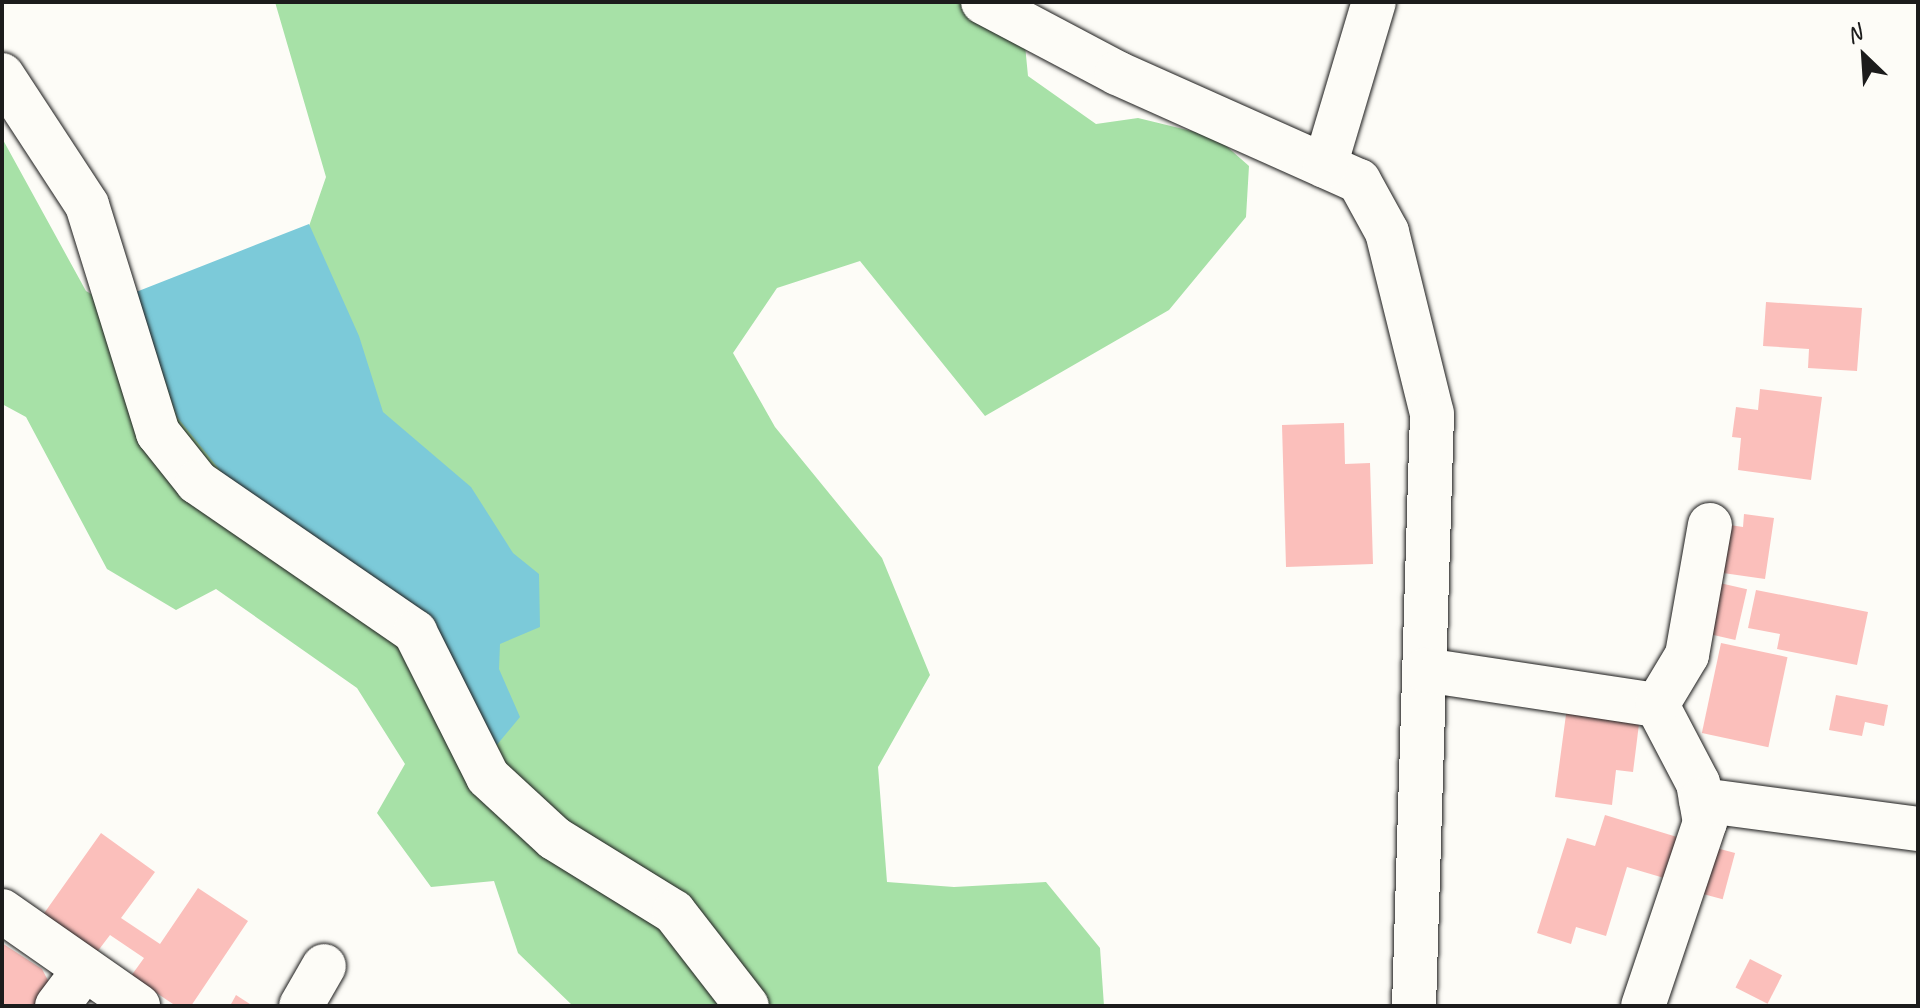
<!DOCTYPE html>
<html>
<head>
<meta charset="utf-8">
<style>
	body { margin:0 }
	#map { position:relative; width:1920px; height:1008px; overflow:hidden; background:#fdfcf7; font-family:Caveat,sans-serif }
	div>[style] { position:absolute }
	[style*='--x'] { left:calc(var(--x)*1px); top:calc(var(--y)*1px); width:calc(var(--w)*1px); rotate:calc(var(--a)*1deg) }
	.green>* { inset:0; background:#a7e1a7 }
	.water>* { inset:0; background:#7ccad9 }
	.building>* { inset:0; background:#fbbfbb; transform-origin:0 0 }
	.roads { filter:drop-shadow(0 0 2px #1c1c1c) drop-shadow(0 0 2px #1c1c1c) }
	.minor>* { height:44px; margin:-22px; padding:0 22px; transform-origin:22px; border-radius:22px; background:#fdfcf7 }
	span { translate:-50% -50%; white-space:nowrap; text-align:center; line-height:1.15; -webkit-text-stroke:7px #fdfcf7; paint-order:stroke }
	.frame { position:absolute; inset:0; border:4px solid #1c1c1c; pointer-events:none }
	.north { position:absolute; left:1824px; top:16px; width:80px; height:80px; -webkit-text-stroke:6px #fdfcf7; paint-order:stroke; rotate:335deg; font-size:22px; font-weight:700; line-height:32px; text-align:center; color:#1c1c1c }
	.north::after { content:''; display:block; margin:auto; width:28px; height:36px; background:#1c1c1c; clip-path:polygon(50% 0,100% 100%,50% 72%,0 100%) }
</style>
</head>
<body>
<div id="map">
	<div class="green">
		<div style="clip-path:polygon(275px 2px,1015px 2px,1022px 14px,1028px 76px,1096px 124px,1138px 118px,1216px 137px,1249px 166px,1246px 217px,1169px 310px,985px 416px,860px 261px,777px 288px,733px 353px,775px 427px,882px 558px,930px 675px,878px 767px,887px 882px,954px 887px,1046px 882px,1100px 948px,1104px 1006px,573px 1006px,518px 953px,494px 881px,431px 887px,377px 813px,405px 764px,357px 688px,216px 589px,176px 610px,107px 569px,26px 417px,2px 404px,2px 138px,86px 291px,168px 339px,364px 422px,299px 255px,326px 177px)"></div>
	</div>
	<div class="water">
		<div style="clip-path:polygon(309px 224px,359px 336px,383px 412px,471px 487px,513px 553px,539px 574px,540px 627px,500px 644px,499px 669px,520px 717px,491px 752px,432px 625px,223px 474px,177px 417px,136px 292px)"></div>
	</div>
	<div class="building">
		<div style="clip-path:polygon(1766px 302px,1862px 308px,1857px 371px,1808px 368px,1809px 349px,1763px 346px)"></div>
		<div style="clip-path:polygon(1760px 389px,1822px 397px,1811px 480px,1738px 470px,1741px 438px,1732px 437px,1736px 407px,1758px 410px)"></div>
		<div style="clip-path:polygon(1344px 423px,1345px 464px,1370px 463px,1373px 564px,1286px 567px,1282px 425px)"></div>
		<div style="clip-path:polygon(1744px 514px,1774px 518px,1765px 579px,1723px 573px,1730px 525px,1743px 527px)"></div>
		<div style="left:1711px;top:581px;width:37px;height:52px;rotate:13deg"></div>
		<div style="clip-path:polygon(1756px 590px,1868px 612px,1857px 665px,1777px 649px,1780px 634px,1748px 628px)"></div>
		<div style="left:1721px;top:643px;width:68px;height:92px;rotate:12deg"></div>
		<div style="clip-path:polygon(1836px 695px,1888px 705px,1884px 726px,1865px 722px,1862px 736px,1829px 730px)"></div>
		<div style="clip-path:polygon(1567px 707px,1640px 716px,1633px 772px,1616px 770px,1612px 805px,1555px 797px)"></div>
		<div style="clip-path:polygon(1605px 815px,1677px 837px,1664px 878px,1627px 867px,1606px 936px,1576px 927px,1571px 944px,1537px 933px,1567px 838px,1595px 846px)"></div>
		<div style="clip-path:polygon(101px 833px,155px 872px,121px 918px,160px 944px,198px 888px,248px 921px,191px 1006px,176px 1006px,131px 976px,144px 958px,110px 935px,94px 956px,40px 919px)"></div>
		<div style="left:1709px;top:846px;width:27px;height:48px;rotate:15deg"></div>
		<div style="clip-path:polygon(2px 943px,42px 969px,51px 986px,38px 1006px,2px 1006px)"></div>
		<div style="left:1750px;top:959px;width:36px;height:32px;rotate:27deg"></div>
		<div style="clip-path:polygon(236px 995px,253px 1006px,230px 1006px)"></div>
	</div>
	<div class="roads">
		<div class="minor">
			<div style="--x:983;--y:2;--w:152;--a:27.9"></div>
			<div style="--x:1117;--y:73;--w:265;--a:24.1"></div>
			<div style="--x:1359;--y:181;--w:58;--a:61.2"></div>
			<div style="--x:1387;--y:232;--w:187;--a:76.1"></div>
			<div style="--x:1432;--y:414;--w:592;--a:91.74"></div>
			<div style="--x:2;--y:75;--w:155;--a:56.8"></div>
			<div style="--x:87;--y:205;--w:239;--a:72.7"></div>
			<div style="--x:158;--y:433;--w:63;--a:51.5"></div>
			<div style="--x:197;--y:482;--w:265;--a:34.5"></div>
			<div style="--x:415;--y:632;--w:162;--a:63.3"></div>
			<div style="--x:488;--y:777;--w:90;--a:42.7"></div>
			<div style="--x:554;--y:838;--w:141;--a:31.7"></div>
			<div style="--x:674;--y:912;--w:119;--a:52.2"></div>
			<div style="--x:1325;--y:166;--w:171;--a:-73.4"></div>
			<div style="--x:1425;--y:670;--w:235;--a:8.6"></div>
			<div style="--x:1657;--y:705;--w:88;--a:62.3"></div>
			<div style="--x:1698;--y:783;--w:40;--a:80"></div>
			<div style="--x:1705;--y:822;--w:194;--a:108.6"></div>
			<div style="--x:1657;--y:705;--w:58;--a:-59"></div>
			<div style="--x:1687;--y:655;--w:132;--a:-80"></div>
			<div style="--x:1701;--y:800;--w:219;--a:7.6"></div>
			<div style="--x:2;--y:911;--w:166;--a:34.9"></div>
			<div style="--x:57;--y:1006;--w:46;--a:-52.9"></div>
			<div style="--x:301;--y:1006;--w:46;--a:-60.1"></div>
		</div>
	</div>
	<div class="frame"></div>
	<div class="north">N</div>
</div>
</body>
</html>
